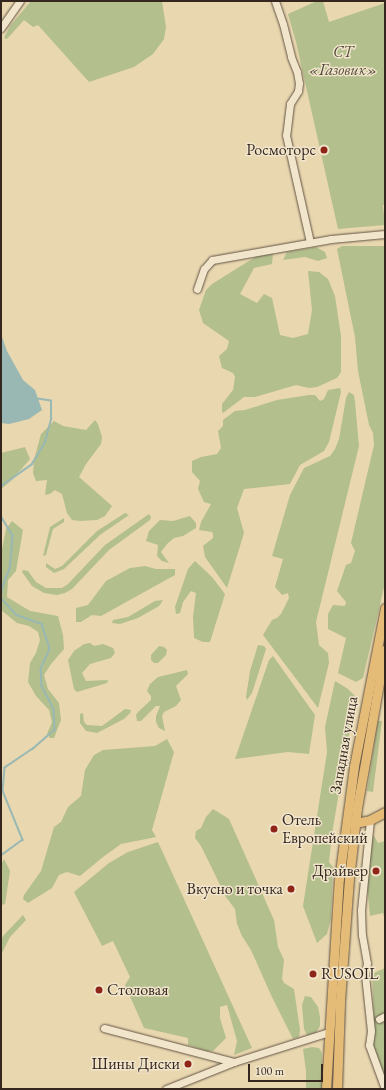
<!DOCTYPE html>
<html>
<head>
<meta charset="utf-8">
<style>
	body { margin:0 }
	#map { position:relative; width:386px; height:1090px; overflow:hidden; background:#e9d7af; font-family:"EB Garamond",serif }
	div>[style] { position:absolute }
	[style*='--x'] { left:calc(var(--x)*1px); top:calc(var(--y)*1px); width:calc(var(--w)*1px); rotate:calc(var(--a)*1deg) }
	.green>* { inset:0; background:#b3bf8d }
	.water>* { inset:0; background:#99b8b3 }
	.stream>* { height:1.5px; margin:-0.75px; padding:0 0.75px; transform-origin:0.75px; border-radius:0.75px; background:#99b8b3 }
	.roads { filter:drop-shadow(0 0 1px #625344) drop-shadow(0 0 1px #625344) }
	.minor>* { height:7px; margin:-3.5px; padding:0 3.5px; transform-origin:3.5px; border-radius:3.5px; background:#f1e5cb }
	.major>* { height:9px; margin:-4.5px; padding:0 4.5px; transform-origin:4.5px; border-radius:4.5px; background:#e4bc78 }
	.dots>* { width:11px; height:11px; translate:-50% -50%; box-sizing:border-box; border:2px solid #f1e5cb; border-radius:50% }
	span { translate:-50% -50%; white-space:nowrap; text-align:center; line-height:1.15; -webkit-text-stroke:3px #f1e5cb; paint-order:stroke }
	.park-label { font-size:16px; color:#544d3b; font-style:italic }
	.poi-label { font-size:16px; color:#352720 }
	.right { translate:-100% -50%; text-align:right }
	.left { translate:0 -50%; text-align:left }
	.street-label { font-size:16px; color:#352720 }
	.frame { position:absolute; inset:0; border:2px solid #352720; pointer-events:none }
	.scale { position:absolute; left:248px; top:1064px; width:75px; height:18px; box-sizing:border-box; border:2px solid #352720; border-top:0; padding-left:5px; font-size:12px; line-height:14px; white-space:nowrap; color:#352720; -webkit-text-stroke:3px #f1e5cb; paint-order:stroke }
</style>
</head>
<body>
<div id="map">
	<div class="green">
		<div style="clip-path:polygon(31px 1px,162px 1px,166px 27px,164px 39px,153px 54px,134px 67px,89px 82px,38px 25px,33px 27px,24px 20px,7px 39px,4px 38px,10px 26px)"></div>
		<div style="clip-path:polygon(317px 1px,323px 1px,329px 22px,385px 3px,385px 205px,383px 205px,385px 225px,338px 229px,296px 42px,288px 14px)"></div>
		<div style="clip-path:polygon(342px 246px,385px 246px,385px 583px,363px 678px,356px 682px,338px 673px,346px 638px,328px 629px,328px 614px,333px 605px,345px 606px,346px 602px,337px 591px,346px 565px,351px 563px,355px 551px,351px 543px,374px 445px,373px 433px,369px 425px,358px 371px,355px 337px,337px 249px)"></div>
		<div style="clip-path:polygon(316px 247px,325px 252px,327px 258px,318px 261px,305px 257px,283px 260px,287px 252px)"></div>
		<div style="clip-path:polygon(273px 253px,272px 264px,254px 268px,240px 294px,257px 303px,264px 294px,272px 298px,280px 335px,293px 338px,308px 334px,312px 310px,308px 271px,319px 272px,328px 279px,335px 296px,341px 336px,341px 372px,337px 378px,317px 387px,309px 388px,296px 385px,255px 397px,244px 397px,223px 413px,222px 411px,222px 404px,233px 390px,235px 377px,233px 373px,222px 368px,219px 356px,227px 349px,229px 341px,203px 323px,199px 310px,206px 290px,212px 284px,260px 254px)"></div>
		<div style="clip-path:polygon(340px 388px,341px 392px,329px 442px,324px 451px,300px 465px,290px 484px,244px 489px,237px 508px,244px 533px,227px 588px,205px 557px,203px 546px,213px 538px,213px 534px,212px 532px,199px 530px,201px 522px,211px 504px,204px 502px,198px 489px,200px 481px,192px 472px,192px 461px,201px 457px,217px 454px,221px 448px,218px 431px,223px 426px,223px 420px,235px 411px,245px 410px,277px 400px,309px 395px,315px 395px,320px 401px,324px 399px,328px 390px)"></div>
		<div style="clip-path:polygon(349px 392px,354px 395px,355px 402px,359px 446px,316px 622px,319px 645px,328px 653px,329px 663px,318px 708px,263px 635px,272px 620px,277px 618px,281px 614px,289px 598px,288px 593px,282px 595px,275px 587px,283px 559px,272px 556px,290px 495px,304px 468px,330px 456px,335px 449px,339px 439px,346px 398px)"></div>
		<div style="clip-path:polygon(95px 420px,98px 424px,102px 437px,101px 444px,86px 464px,79px 477px,112px 506px,105px 516px,97px 520px,80px 521px,72px 520px,67px 513px,62px 494px,55px 490px,50px 494px,45px 495px,47px 480px,36px 481px,33px 473px,34px 460px,41px 434px,54px 421px,63px 426px,86px 430px)"></div>
		<div style="clip-path:polygon(25px 447px,30px 459px,12px 480px,1px 489px,1px 453px)"></div>
		<div style="clip-path:polygon(125px 513px,129px 515px,100px 535px,64px 569px,54px 573px,46px 567px,46px 563px,55px 569px,62px 566px,97px 531px)"></div>
		<div style="clip-path:polygon(149px 514px,151px 517px,150px 520px,109px 550px,72px 589px,65px 593px,57px 595px,44px 593px,32px 586px,22px 572px,23px 570px,28px 571px,36px 582px,46px 588px,62px 588px,68px 584px,105px 545px)"></div>
		<div style="clip-path:polygon(190px 516px,196px 523px,196px 528px,183px 536px,174px 538px,167px 544px,161px 552px,169px 563px,162px 561px,157px 556px,158px 545px,146px 541px,149px 531px,160px 520px,173px 521px)"></div>
		<div style="clip-path:polygon(64px 518px,64px 522px,53px 529px,46px 555px,43px 556px,50px 527px)"></div>
		<div style="clip-path:polygon(12px 521px,23px 530px,16px 571px,8px 580px,7px 597px,30px 611px,58px 616px,63px 635px,64px 649px,51px 664px,44px 675px,48px 689px,59px 703px,61px 720px,54px 738px,50px 738px,47px 734px,52px 722px,49px 710px,36px 696px,28px 682px,30px 663px,36px 653px,40px 640px,38px 632px,29px 626px,17px 623px,1px 610px,1px 554px,6px 529px)"></div>
		<div style="clip-path:polygon(195px 561px,212px 577px,225px 594px,210px 642px,203px 642px,194px 638px,193px 617px,196px 593px,191px 591px,183px 602px,180px 613px,176px 614px,175px 607px,188px 569px)"></div>
		<div style="clip-path:polygon(145px 566px,156px 569px,175px 569px,175px 575px,101px 616px,92px 615px,81px 622px,76px 622px,76px 608px,88px 605px,106px 581px,130px 568px)"></div>
		<div style="clip-path:polygon(163px 600px,159px 606px,138px 618px,120px 624px,112px 623px,113px 620px,128px 617px,155px 601px)"></div>
		<div style="clip-path:polygon(90px 643px,94px 646px,103px 644px,113px 648px,115px 653px,111px 658px,90px 664px,82px 673px,86px 681px,108px 680px,107px 683px,77px 692px,74px 689px,68px 660px,74px 651px,84px 644px)"></div>
		<div style="clip-path:polygon(258px 645px,264px 646px,266px 649px,252px 693px,247px 700px,246px 697px,250px 671px)"></div>
		<div style="clip-path:polygon(159px 646px,164px 647px,167px 650px,166px 655px,158px 663px,154px 663px,151px 660px,151px 655px)"></div>
		<div style="clip-path:polygon(273px 656px,315px 715px,309px 754px,288px 752px,235px 759px,269px 660px)"></div>
		<div style="clip-path:polygon(187px 670px,188px 674px,176px 686px,181px 700px,176px 706px,164px 712px,162px 716px,165px 731px,159px 728px,156px 722px,156px 716px,160px 706px,156px 706px,141px 721px,137px 721px,136px 715px,138px 712px,151px 700px,151px 696px,147px 691px,150px 684px,158px 677px)"></div>
		<div style="clip-path:polygon(335px 681px,348px 689px,355px 696px,357px 708px,348px 738px,332px 834px,329px 862px,333px 867px,331px 919px,327px 934px,317px 943px,303px 906px,327px 752px,325px 727px)"></div>
		<div style="clip-path:polygon(125px 709px,131px 710px,130px 713px,124px 719px,97px 733px,86px 731px,80px 723px,80px 714px,83px 713px,84px 722px,87px 725px,102px 726px)"></div>
		<div style="clip-path:polygon(378px 721px,382px 721px,373px 792px,367px 791px)"></div>
		<div style="clip-path:polygon(167px 739px,174px 752px,152px 830px,156px 837px,121px 844px,103px 857px,80px 876px,67px 872px,59px 875px,52px 888px,28px 903px,23px 899px,24px 895px,41px 871px,54px 827px,61px 822px,68px 807px,81px 796px,85px 770px,94px 755px,103px 750px,155px 746px)"></div>
		<div style="clip-path:polygon(213px 809px,229px 819px,274px 920px,278px 947px,284px 960px,282px 979px,284px 983px,294px 989px,300px 1030px,299px 1037px,293px 1039px,271px 995px,251px 950px,242px 936px,237px 924px,235px 909px,226px 897px,201px 846px,195px 838px,196px 831px,201px 828px,206px 817px)"></div>
		<div style="clip-path:polygon(374px 836px,378px 843px,385px 841px,385px 921px,383px 913px,370px 916px,367px 884px,371px 837px)"></div>
		<div style="clip-path:polygon(158px 842px,252px 1048px,234px 1055px,237px 1041px,227px 1005px,220px 1007px,220px 1018px,226px 1038px,213px 1051px,207px 1051px,188px 1045px,188px 1038px,144px 1028px,125px 985px,130px 977px,113px 941px,102px 946px,74px 892px,109px 863px,128px 852px)"></div>
		<div style="clip-path:polygon(4px 859px,10px 871px,5px 904px,1px 905px,1px 865px)"></div>
		<div style="clip-path:polygon(23px 915px,26px 920px,10px 937px,1px 955px,1px 941px,3px 936px)"></div>
		<div style="clip-path:polygon(385px 968px,385px 1088px,371px 1048px,367px 1025px,374px 1020px,372px 974px)"></div>
		<div style="clip-path:polygon(305px 996px,311px 997px,318px 1007px,320px 1017px,320px 1026px,316px 1033px,307px 1035px,304px 1029px,302px 1005px)"></div>
		<div style="clip-path:polygon(312px 1047px,319px 1048px,322px 1053px,322px 1089px,306px 1089px,306px 1071px,303px 1049px)"></div>
	</div>
	<div class="water">
		<div style="clip-path:polygon(1px 334px,7px 351px,23px 380px,35px 390px,42px 410px,29px 419px,9px 424px,1px 423px)"></div>
	</div>
	<div class="stream">
		<div style="--x:1;--y:486;--w:38;--a:-35"></div>
		<div style="--x:32;--y:464;--w:26;--a:-59"></div>
		<div style="--x:45;--y:442;--w:24;--a:-75"></div>
		<div style="--x:51;--y:419;--w:18;--a:-90"></div>
		<div style="--x:51;--y:401;--w:13;--a:-171"></div>
		<div style="--x:1;--y:516;--w:23;--a:59"></div>
		<div style="--x:13;--y:536;--w:33;--a:95"></div>
		<div style="--x:10;--y:569;--w:18;--a:112"></div>
		<div style="--x:3;--y:586;--w:11;--a:100"></div>
		<div style="--x:1;--y:598;--w:23;--a:47"></div>
		<div style="--x:17;--y:615;--w:27;--a:20"></div>
		<div style="--x:42;--y:624;--w:26;--a:72"></div>
		<div style="--x:50;--y:649;--w:22;--a:114"></div>
		<div style="--x:41;--y:669;--w:17;--a:87"></div>
		<div style="--x:42;--y:686;--w:27;--a:63"></div>
		<div style="--x:54;--y:710;--w:20;--a:87"></div>
		<div style="--x:55;--y:730;--w:29;--a:139"></div>
		<div style="--x:33;--y:749;--w:34;--a:146"></div>
		<div style="--x:5;--y:768;--w:23;--a:95"></div>
		<div style="--x:3;--y:791;--w:53;--a:67.8"></div>
		<div style="--x:23;--y:840;--w:27;--a:144"></div>
	</div>
	<div class="roads">
		<div class="minor">
			<div style="--x:275;--y:1;--w:24;--a:71"></div>
			<div style="--x:283;--y:24;--w:34;--a:76"></div>
			<div style="--x:291;--y:57;--w:16;--a:68"></div>
			<div style="--x:297;--y:72;--w:11;--a:80"></div>
			<div style="--x:299;--y:83;--w:8;--a:97"></div>
			<div style="--x:298;--y:91;--w:15;--a:122"></div>
			<div style="--x:290;--y:104;--w:31;--a:97"></div>
			<div style="--x:286;--y:135;--w:110;--a:77.4"></div>
			<div style="--x:1;--y:28;--w:33;--a:-55"></div>
			<div style="--x:197;--y:289;--w:21;--a:-71"></div>
			<div style="--x:204;--y:269;--w:12;--a:-48"></div>
			<div style="--x:212;--y:260;--w:121;--a:-10"></div>
			<div style="--x:331;--y:239;--w:54;--a:-5.3"></div>
			<div style="--x:370;--y:820;--w:90;--a:95.7"></div>
			<div style="--x:361;--y:910;--w:25;--a:88"></div>
			<div style="--x:362;--y:935;--w:28;--a:80"></div>
			<div style="--x:367;--y:963;--w:12;--a:99"></div>
			<div style="--x:365;--y:975;--w:56;--a:83.9"></div>
			<div style="--x:371;--y:1031;--w:14;--a:98"></div>
			<div style="--x:369;--y:1045;--w:47;--a:70"></div>
			<div style="--x:379;--y:1019;--w:7;--a:-27"></div>
			<div style="--x:104;--y:1028;--w:134;--a:14.7"></div>
			<div style="--x:234;--y:1062;--w:100;--a:-17.5"></div>
			<div style="--x:166;--y:1089;--w:73;--a:-21.7"></div>
		</div>
		<div class="major">
			<div style="--x:355;--y:823;--w:15;--a:-11"></div>
			<div style="--x:370;--y:820;--w:17;--a:-28"></div>
			<div style="--x:326;--y:1089;--w:210;--a:-86.5"></div>
			<div style="--x:339;--y:879;--w:114;--a:-82.4"></div>
			<div style="--x:354;--y:766;--w:161;--a:-78.9"></div>
			<div style="--x:337;--y:1089;--w:88;--a:-88"></div>
			<div style="--x:340;--y:1001;--w:122;--a:-85.8"></div>
			<div style="--x:349;--y:879;--w:71;--a:-83.6"></div>
			<div style="--x:357;--y:808;--w:161;--a:-80"></div>
		</div>
	</div>
	<div class="dots">
		<div style="left:324px;top:150px;background:#8f2418"></div>
		<div style="left:274px;top:829px;background:#8f2418"></div>
		<div style="left:376px;top:871px;background:#8f2418"></div>
		<div style="left:291px;top:889px;background:#8f2418"></div>
		<div style="left:313px;top:974px;background:#8f2418"></div>
		<div style="left:99px;top:990px;background:#8f2418"></div>
		<div style="left:188px;top:1064px;background:#8f2418"></div>
	</div>
	<div class="park-label">
		<span style="left:343px;top:61px">СТ<br>«Газовик»</span>
	</div>
	<div class="poi-label">
		<span class="right" style="left:316px;top:150px">Росмоторс</span>
		<span class="left" style="left:282px;top:829px">Отель<br>Европейский</span>
		<span class="right" style="left:368px;top:871px">Драйвер</span>
		<span class="right" style="left:283px;top:889px">Вкусно и точка</span>
		<span class="left" style="left:321px;top:974px">RUSOIL</span>
		<span class="left" style="left:107px;top:990px">Столовая</span>
		<span class="right" style="left:180px;top:1064px">Шины Диски</span>
	</div>
	<div class="street-label">
		<span style="left:344px;top:745px;rotate:-80deg">Западная улица</span>
	</div>
	<div class="frame"></div>
	<div class="scale">100 m</div>
</div>
</body>
</html>
